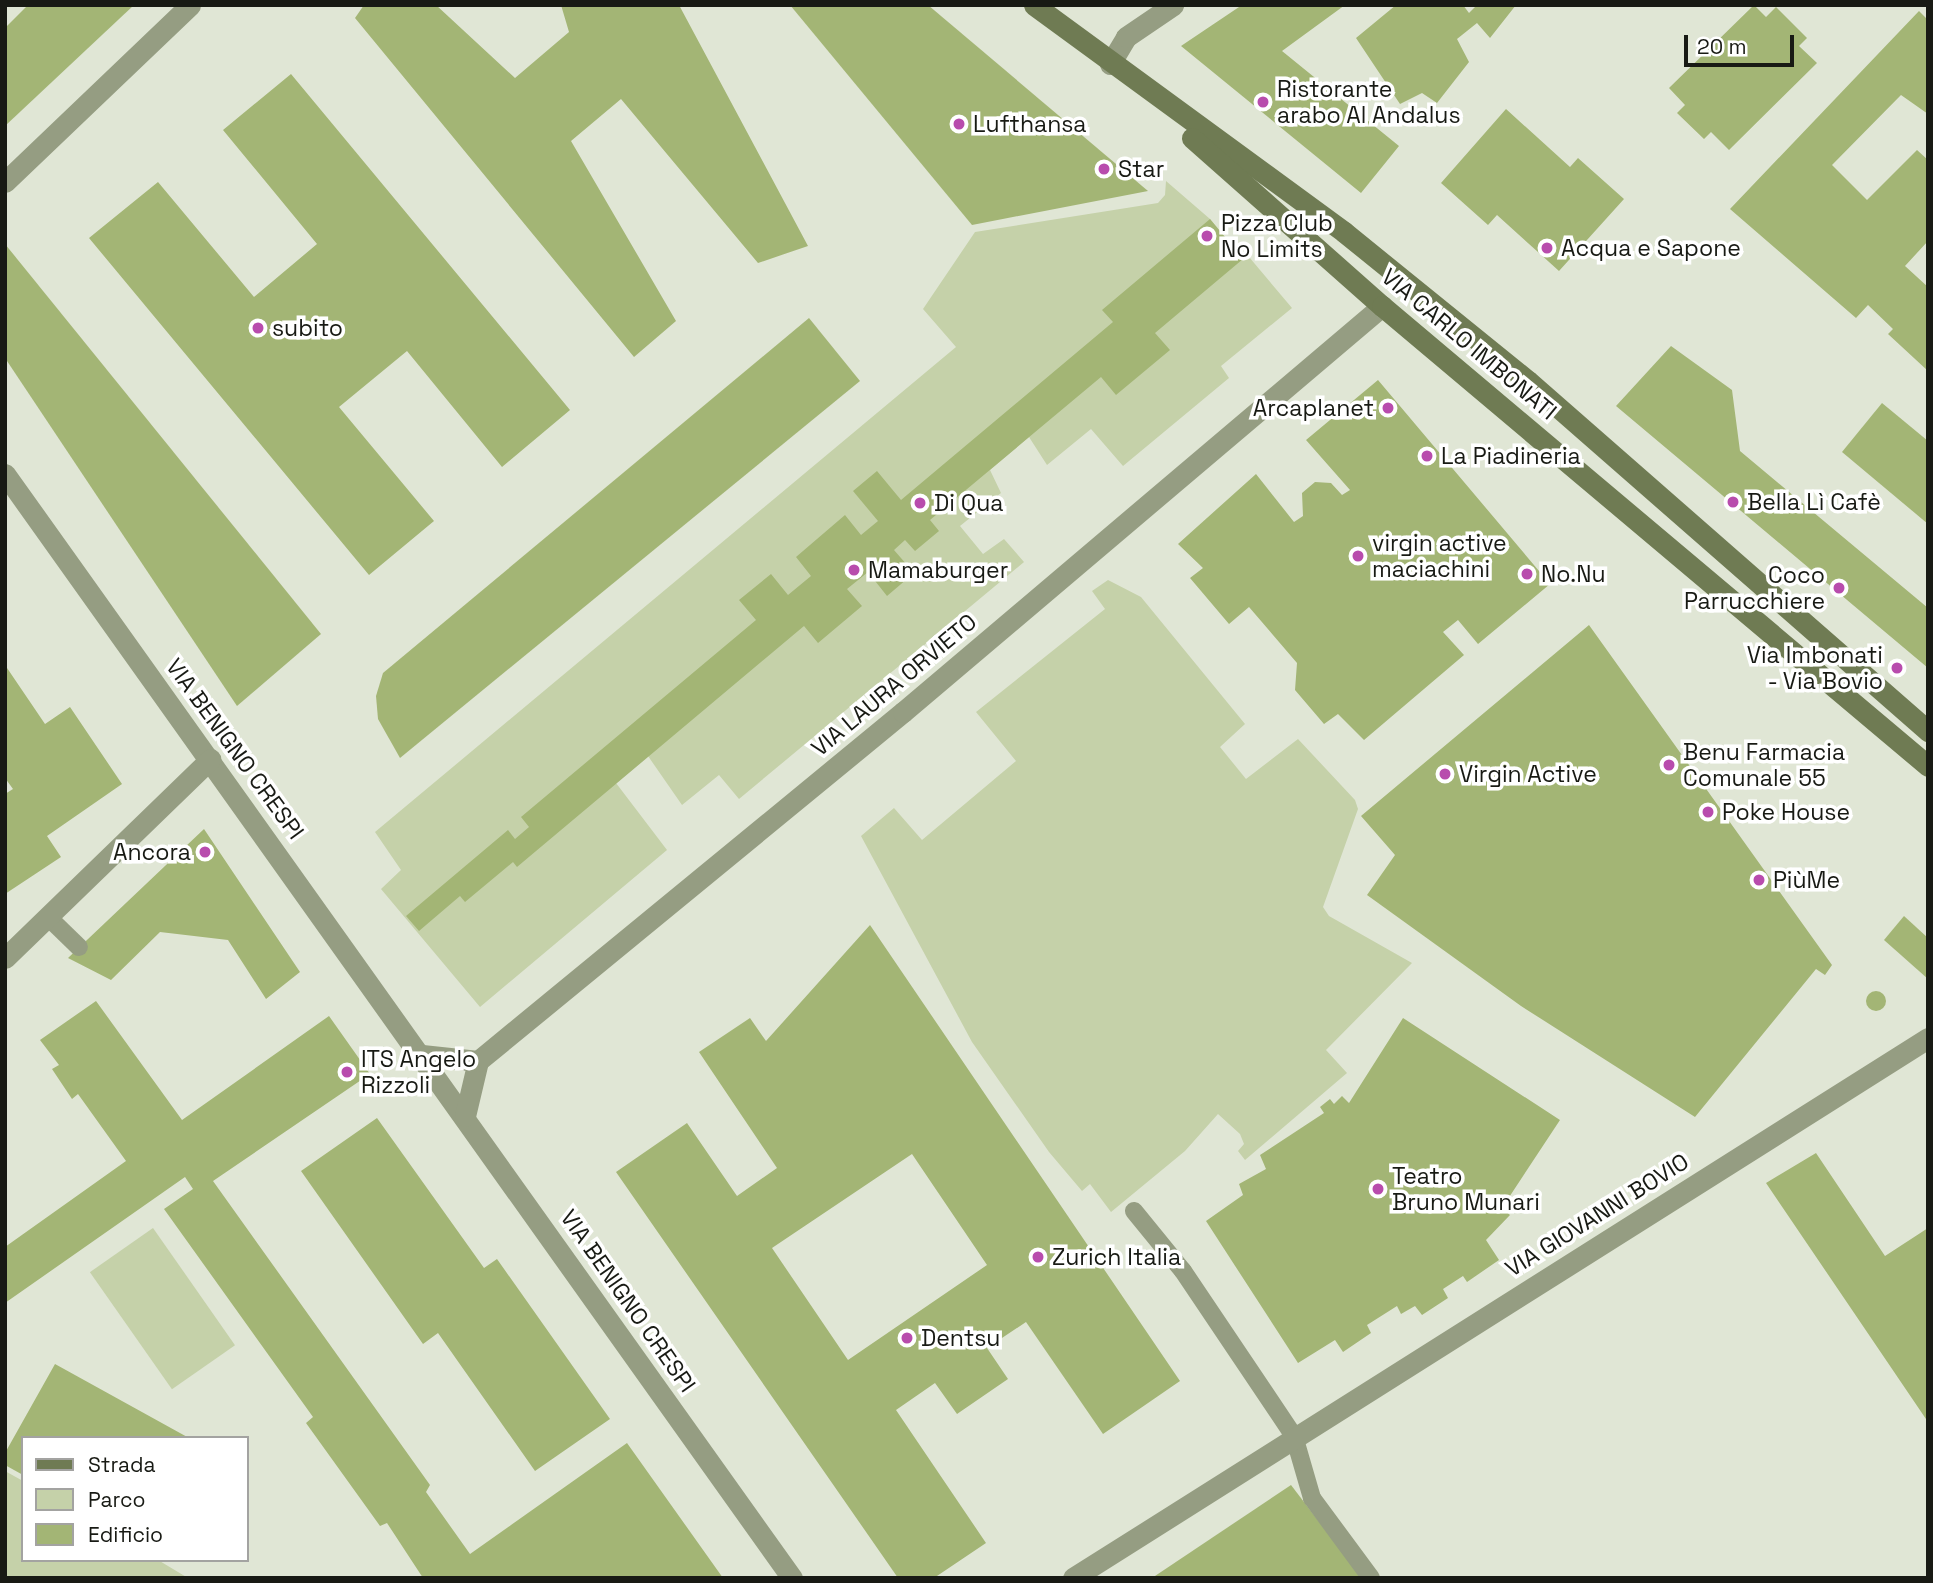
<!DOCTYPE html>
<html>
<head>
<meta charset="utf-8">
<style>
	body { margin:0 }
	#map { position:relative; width:1933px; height:1583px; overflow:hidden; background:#e0e6d5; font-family:"Space Grotesk",sans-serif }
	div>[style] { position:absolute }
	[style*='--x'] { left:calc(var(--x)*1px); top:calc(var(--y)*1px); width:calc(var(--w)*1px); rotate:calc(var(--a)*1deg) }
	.green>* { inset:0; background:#c5d1a9; transform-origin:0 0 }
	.building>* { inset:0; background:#a3b575 }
	.round { border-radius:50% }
	.lane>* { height:18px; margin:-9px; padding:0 9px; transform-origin:9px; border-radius:9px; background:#959d82 }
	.street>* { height:21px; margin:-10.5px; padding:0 10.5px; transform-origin:10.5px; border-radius:10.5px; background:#959d82 }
	.secondary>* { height:21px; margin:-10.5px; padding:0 10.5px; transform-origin:10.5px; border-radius:10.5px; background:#6f7b53 }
	.dots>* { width:19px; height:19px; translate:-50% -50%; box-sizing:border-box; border:4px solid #fff; border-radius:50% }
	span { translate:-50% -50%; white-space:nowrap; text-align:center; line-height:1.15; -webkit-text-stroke:7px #fff; paint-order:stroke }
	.poi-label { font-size:23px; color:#181a14 }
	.left { translate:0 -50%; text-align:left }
	.right { translate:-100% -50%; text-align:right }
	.street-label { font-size:23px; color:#181a14 }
	.frame { position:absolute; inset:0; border:7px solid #181a14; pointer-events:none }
	.legend { position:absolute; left:21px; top:1436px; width:228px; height:126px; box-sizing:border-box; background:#fff; border:2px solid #a3a3a1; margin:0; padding:9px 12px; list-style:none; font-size:21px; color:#181a14 }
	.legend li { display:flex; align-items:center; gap:14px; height:35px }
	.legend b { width:35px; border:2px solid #a3a3a1 }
	.scale { position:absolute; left:1684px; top:35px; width:110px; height:32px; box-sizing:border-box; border:4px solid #181a14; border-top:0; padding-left:9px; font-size:21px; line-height:24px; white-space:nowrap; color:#181a14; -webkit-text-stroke:5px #fff; paint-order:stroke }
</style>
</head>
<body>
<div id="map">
	<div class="green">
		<div style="clip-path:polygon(1166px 181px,1210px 219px,1243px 258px,1244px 251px,1292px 308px,1221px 366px,1229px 378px,1123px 466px,1091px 429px,1047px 465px,1029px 437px,990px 470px,1001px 493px,960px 526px,983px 554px,1004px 539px,1024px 562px,739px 799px,719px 775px,682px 805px,648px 756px,616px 783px,667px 850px,480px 1007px,381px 889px,401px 870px,375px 832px,956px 347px,923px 309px,975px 232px,1158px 203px,1165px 195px)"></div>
		<div style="clip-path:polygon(1108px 580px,1141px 597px,1245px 724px,1220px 747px,1246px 779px,1298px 739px,1355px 800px,1358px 809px,1323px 907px,1329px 916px,1412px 963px,1326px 1050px,1347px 1073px,1245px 1160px,1238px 1151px,1244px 1144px,1240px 1134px,1218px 1114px,1185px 1151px,1111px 1212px,1090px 1184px,1082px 1191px,1049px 1152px,972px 1042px,861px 836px,894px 808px,922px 840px,1016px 761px,976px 712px,1105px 609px,1092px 591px)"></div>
		<div style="left:153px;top:1228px;width:143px;height:77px;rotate:55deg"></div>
		<div style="clip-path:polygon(5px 1471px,23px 1481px,23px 1560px,158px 1560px,188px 1578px,5px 1578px)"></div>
	</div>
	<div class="building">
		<div style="clip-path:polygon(28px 5px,134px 5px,5px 126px,5px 28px)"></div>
		<div style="clip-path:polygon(364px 5px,436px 5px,515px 78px,569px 32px,561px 5px,679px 5px,808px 246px,758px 263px,621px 99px,571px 141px,676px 321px,634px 357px,355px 18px)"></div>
		<div style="clip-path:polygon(790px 5px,928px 5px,1148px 191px,972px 225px)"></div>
		<div style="clip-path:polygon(1242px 5px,1345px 5px,1282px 51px,1399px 146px,1361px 193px,1181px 46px)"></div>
		<div style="clip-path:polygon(1396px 5px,1463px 5px,1469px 13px,1477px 5px,1516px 5px,1490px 38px,1477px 23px,1457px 39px,1469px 62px,1437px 103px,1422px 93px,1400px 104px,1356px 38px)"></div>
		<div style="clip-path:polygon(1754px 5px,1766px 17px,1776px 7px,1807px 38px,1799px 46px,1817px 63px,1729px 150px,1711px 132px,1704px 139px,1677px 113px,1685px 105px,1669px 88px)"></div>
		<div style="clip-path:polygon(1919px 11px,1928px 20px,1928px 114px,1901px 95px,1832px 165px,1867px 200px,1917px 150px,1928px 160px,1928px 241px,1905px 266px,1928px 287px,1928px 371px,1888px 334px,1893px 329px,1868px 305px,1856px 318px,1730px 209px)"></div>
		<div style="clip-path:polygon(291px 74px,570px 410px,502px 467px,407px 351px,339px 407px,434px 521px,369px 575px,89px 238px,158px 182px,254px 297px,317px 244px,223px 130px)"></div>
		<div style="clip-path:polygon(1506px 109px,1570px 167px,1578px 158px,1624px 199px,1559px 271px,1497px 215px,1488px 225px,1441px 183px)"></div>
		<div style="clip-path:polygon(1210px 219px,1243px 259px,1155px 333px,1170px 350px,1116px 395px,1101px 377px,930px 520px,939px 531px,915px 551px,905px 540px,894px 550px,914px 573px,887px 596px,868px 572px,847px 589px,862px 606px,818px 643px,804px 626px,517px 867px,513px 862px,465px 902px,460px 896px,419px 931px,406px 916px,508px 830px,515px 839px,529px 827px,521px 817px,756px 620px,739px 600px,771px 574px,788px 595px,811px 576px,796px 557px,845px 515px,861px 535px,878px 521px,853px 491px,877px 471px,901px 500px,1113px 322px,1102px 310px)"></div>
		<div style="clip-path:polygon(5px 244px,321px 634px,237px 706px,5px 358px)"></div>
		<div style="clip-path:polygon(809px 318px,860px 381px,400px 758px,378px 719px,376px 696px,383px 673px)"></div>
		<div style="clip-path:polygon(1671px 346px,1732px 390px,1740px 451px,1928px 608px,1928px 668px,1616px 406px)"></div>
		<div style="clip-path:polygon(1378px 380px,1550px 584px,1478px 644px,1458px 620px,1443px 632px,1464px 655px,1364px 740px,1338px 714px,1324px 724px,1295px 690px,1297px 663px,1249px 607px,1229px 624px,1190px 578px,1203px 568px,1178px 544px,1256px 474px,1294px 522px,1303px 516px,1302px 493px,1315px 482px,1331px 483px,1342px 495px,1350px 490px,1306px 440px)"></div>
		<div style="clip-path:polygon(1882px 403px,1928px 441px,1928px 524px,1842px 452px)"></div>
		<div style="clip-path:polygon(1589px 625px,1832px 965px,1825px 975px,1816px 969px,1695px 1117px,1521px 1006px,1367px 895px,1395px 855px,1361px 816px)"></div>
		<div style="clip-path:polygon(5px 665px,45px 724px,70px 707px,122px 784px,47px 836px,61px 857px,5px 894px,5px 794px,13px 789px,5px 778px)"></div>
		<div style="clip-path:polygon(204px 829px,300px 972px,266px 999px,228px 940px,160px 932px,111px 980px,68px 958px)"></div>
		<div style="clip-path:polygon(1904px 916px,1928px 938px,1928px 979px,1884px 940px)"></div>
		<div style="clip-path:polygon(evenodd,870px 925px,1180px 1381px,1103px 1434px,1026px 1322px,987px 1348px,1008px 1379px,957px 1414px,935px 1383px,896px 1410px,986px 1543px,934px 1578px,898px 1578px,616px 1172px,687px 1123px,737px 1196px,777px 1168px,699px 1052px,750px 1018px,766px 1041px,870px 925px,912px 1154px,987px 1265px,848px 1360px,772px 1248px,912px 1154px)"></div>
		<div class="round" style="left:1866px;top:991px;width:20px;height:20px"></div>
		<div style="clip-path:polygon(96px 1001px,182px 1120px,329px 1016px,370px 1074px,213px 1181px,430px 1485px,426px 1492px,470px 1554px,627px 1443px,723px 1578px,423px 1578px,387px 1523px,380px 1526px,306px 1423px,313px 1417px,164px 1209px,193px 1189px,185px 1177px,5px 1303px,5px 1247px,126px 1161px,78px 1094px,72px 1099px,52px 1069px,59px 1065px,40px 1040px)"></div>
		<div style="clip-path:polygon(1403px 1018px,1560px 1120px,1502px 1208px,1510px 1215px,1486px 1240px,1499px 1260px,1467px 1282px,1463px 1276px,1443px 1289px,1448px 1298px,1422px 1315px,1415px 1306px,1401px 1314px,1397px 1306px,1367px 1325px,1371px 1333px,1343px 1352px,1335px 1340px,1298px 1363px,1206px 1221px,1243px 1195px,1239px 1184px,1266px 1169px,1260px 1155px,1324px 1113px,1320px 1107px,1330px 1099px,1334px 1104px,1342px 1096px,1349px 1103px)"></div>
		<div style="clip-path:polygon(377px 1118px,484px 1268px,497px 1259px,610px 1419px,535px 1471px,438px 1333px,423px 1344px,301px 1171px)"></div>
		<div style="clip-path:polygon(1816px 1153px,1885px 1256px,1928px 1228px,1928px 1422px,1766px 1183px)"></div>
		<div style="clip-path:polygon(55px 1364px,189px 1438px,23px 1438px,23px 1475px,5px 1465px,5px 1453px)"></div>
		<div style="clip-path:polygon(1291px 1485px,1362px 1578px,1152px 1578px)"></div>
	</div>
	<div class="lane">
		<div style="--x:48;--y:917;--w:43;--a:44.1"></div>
		<div style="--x:1134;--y:1211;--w:77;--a:50.8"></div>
		<div style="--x:1183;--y:1271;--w:199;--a:56.1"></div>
		<div style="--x:1294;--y:1436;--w:65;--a:73.8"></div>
		<div style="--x:1312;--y:1498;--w:99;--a:53.6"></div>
	</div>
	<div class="street">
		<div style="--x:1110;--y:64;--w:31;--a:-59"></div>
		<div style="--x:1126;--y:37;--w:57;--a:-34.2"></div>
		<div style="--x:5;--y:182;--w:256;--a:-43.7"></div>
		<div style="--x:5;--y:474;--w:1356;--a:54.52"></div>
		<div style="--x:5;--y:958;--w:286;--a:-44.1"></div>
		<div style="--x:422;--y:1055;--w:56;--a:6.1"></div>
		<div style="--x:465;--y:1116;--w:57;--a:-76.7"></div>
		<div style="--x:478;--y:1061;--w:550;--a:-39.39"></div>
		<div style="--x:903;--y:712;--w:628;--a:-40.28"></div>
		<div style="--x:1073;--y:1578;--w:1011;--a:-32.28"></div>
	</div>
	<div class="secondary">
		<div style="--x:1034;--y:5;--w:384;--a:36.2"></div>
		<div style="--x:1344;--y:232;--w:237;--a:39"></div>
		<div style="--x:1528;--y:381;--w:532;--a:41.19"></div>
		<div style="--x:1192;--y:138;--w:254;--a:41.5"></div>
		<div style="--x:1382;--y:306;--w:714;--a:40.11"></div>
	</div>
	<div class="dots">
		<div style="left:1263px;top:102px;background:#b84cad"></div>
		<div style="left:959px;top:124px;background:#b84cad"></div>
		<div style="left:1104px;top:169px;background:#b84cad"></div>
		<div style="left:1207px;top:236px;background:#b84cad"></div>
		<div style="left:1547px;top:248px;background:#b84cad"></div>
		<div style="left:258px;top:328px;background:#b84cad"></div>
		<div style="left:1388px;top:408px;background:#b84cad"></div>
		<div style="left:1427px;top:456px;background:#b84cad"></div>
		<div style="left:1733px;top:502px;background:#b84cad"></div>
		<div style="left:920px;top:503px;background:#b84cad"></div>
		<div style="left:1358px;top:556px;background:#b84cad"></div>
		<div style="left:854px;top:570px;background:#b84cad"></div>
		<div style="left:1527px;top:574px;background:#b84cad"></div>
		<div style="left:1839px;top:588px;background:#b84cad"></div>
		<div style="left:1897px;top:668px;background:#b84cad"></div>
		<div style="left:1669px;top:765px;background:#b84cad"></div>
		<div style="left:1445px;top:774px;background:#b84cad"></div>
		<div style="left:1708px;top:812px;background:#b84cad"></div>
		<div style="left:205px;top:852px;background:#b84cad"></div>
		<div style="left:1759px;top:880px;background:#b84cad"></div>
		<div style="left:347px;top:1072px;background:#b84cad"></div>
		<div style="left:1378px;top:1189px;background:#b84cad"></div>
		<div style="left:1038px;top:1257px;background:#b84cad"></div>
		<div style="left:907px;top:1338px;background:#b84cad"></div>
	</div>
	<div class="poi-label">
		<span class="left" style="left:1277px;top:102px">Ristorante<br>arabo Al Andalus</span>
		<span class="left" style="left:973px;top:124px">Lufthansa</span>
		<span class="left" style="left:1118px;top:169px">Star</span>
		<span class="left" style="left:1221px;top:236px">Pizza Club<br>No Limits</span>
		<span class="left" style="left:1561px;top:248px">Acqua e Sapone</span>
		<span class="left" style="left:272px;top:328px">subito</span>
		<span class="right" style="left:1374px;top:408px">Arcaplanet</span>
		<span class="left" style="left:1441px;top:456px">La Piadineria</span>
		<span class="left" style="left:1747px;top:502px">Bella Lì Cafè</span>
		<span class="left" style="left:934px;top:503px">Di Qua</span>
		<span class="left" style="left:1372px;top:556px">virgin active<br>maciachini</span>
		<span class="left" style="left:868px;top:570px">Mamaburger</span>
		<span class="left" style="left:1541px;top:574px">No.Nu</span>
		<span class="right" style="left:1825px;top:588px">Coco<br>Parrucchiere</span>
		<span class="right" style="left:1883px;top:668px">Via Imbonati<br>- Via Bovio</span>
		<span class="left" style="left:1683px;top:765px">Benu Farmacia<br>Comunale 55</span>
		<span class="left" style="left:1459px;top:774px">Virgin Active</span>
		<span class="left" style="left:1722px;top:812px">Poke House</span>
		<span class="right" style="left:191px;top:852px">Ancora</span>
		<span class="left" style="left:1773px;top:880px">PiùMe</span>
		<span class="left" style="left:361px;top:1072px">ITS Angelo<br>Rizzoli</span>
		<span class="left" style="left:1392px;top:1189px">Teatro<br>Bruno Munari</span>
		<span class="left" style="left:1052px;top:1257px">Zurich Italia</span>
		<span class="left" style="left:921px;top:1338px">Dentsu</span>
	</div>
	<div class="street-label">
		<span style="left:1469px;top:344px;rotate:40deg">VIA CARLO IMBONATI</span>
		<span style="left:894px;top:685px;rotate:-40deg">VIA LAURA ORVIETO</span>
		<span style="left:235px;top:749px;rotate:54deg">VIA BENIGNO CRESPI</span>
		<span style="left:1597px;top:1215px;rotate:-32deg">VIA GIOVANNI BOVIO</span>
		<span style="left:628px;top:1301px;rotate:55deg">VIA BENIGNO CRESPI</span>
	</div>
	<div class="frame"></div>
	<ul class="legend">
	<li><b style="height:9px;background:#6f7b53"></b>Strada</li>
	<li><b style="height:19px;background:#c5d1a9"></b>Parco</li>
	<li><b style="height:19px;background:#a3b575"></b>Edificio</li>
	</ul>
	<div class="scale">20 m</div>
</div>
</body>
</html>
